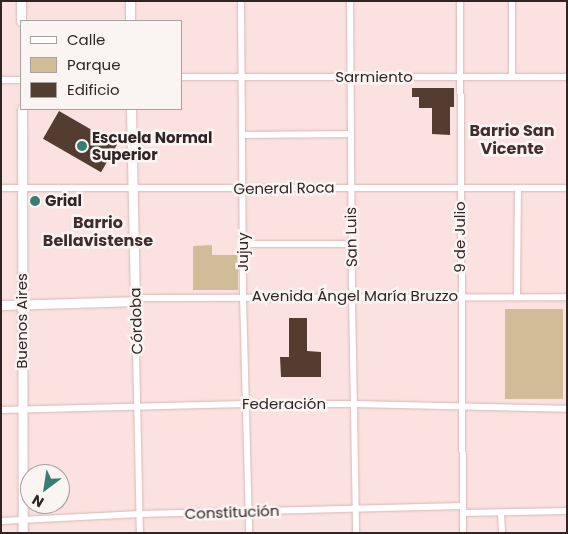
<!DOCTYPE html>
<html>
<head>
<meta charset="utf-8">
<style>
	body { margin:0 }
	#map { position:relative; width:568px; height:534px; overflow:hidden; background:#fbe1e0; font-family:Poppins,sans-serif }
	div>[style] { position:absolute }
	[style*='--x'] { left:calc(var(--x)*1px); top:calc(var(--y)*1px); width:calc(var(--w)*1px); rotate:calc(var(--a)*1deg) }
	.green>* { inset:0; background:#cfbd98; transform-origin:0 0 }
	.building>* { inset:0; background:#523d30; transform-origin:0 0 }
	.roads { filter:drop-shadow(0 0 1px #d7b8b7) drop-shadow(0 0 1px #d7b8b7) }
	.street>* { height:6px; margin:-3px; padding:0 3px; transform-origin:3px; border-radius:3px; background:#fff }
	.secondary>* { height:9px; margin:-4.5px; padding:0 4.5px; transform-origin:4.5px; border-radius:4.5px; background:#fff }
	.dots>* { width:14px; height:14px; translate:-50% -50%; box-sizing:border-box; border:2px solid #faf4f3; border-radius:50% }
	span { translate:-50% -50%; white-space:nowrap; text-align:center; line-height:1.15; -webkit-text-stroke:5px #faf4f3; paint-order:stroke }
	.street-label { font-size:15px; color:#302424 }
	.poi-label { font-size:15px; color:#302424; font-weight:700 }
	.left { translate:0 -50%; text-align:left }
	.neighbourhood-label { font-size:16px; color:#442c2c; font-weight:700 }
	.frame { position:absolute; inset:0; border:2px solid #302424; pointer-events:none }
	.legend { position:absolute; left:20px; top:20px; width:162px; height:90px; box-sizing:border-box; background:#faf4f3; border:1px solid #a9a1a0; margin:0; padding:6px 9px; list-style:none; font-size:15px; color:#302424 }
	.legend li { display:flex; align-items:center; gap:10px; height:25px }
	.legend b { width:25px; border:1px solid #a9a1a0 }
	.north { position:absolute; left:20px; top:464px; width:50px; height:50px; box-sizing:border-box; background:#faf4f3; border:1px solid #a9a1a0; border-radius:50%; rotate:211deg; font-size:14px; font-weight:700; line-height:20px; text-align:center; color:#302424 }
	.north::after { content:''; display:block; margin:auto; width:18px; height:22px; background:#387d73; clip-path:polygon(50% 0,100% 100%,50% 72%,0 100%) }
</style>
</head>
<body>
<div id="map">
	<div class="green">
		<div style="clip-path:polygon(212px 245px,212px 255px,238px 255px,238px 290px,193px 290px,193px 246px)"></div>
		<div style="left:505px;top:309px;width:58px;height:90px"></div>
	</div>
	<div class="building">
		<div style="clip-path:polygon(412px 88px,454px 88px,454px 107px,450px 107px,450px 135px,432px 134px,432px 108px,419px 108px,419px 97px,412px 97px)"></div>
		<div style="left:59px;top:111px;width:67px;height:32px;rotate:30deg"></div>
		<div style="clip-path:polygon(289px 318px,307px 318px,307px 351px,321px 352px,321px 377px,281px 377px,280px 357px,289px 357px)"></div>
	</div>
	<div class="roads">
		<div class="street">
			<div style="--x:241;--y:1;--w:295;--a:89.6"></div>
			<div style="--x:243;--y:296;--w:237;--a:88.5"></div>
			<div style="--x:350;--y:1;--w:296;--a:89.6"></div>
			<div style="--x:352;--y:297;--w:236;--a:89"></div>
			<div style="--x:460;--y:1;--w:532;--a:89.68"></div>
			<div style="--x:512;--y:76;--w:75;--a:-90"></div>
			<div style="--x:181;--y:77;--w:386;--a:0"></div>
			<div style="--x:1;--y:80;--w:20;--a:0"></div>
			<div style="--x:242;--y:135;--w:108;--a:-0.5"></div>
			<div style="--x:1;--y:188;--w:566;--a:0"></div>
			<div style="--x:243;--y:244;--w:109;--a:0"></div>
			<div style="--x:135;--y:296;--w:7;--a:16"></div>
			<div style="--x:142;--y:298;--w:425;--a:-0.1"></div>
			<div style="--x:517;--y:296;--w:108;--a:-89.5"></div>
			<div style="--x:140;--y:299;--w:5;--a:158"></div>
			<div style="--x:135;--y:301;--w:232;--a:88.8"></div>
			<div style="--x:1;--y:410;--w:244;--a:-1.4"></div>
			<div style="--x:245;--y:404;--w:109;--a:0"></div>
			<div style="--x:354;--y:404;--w:213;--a:1.3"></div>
			<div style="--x:463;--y:513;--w:104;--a:-1.1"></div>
			<div style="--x:501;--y:513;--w:20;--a:87"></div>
			<div style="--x:1;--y:521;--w:139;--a:-2.9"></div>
			<div style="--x:140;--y:514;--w:323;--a:-1.4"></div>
		</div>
		<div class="secondary">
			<div style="--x:21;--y:1;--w:20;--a:90"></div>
			<div style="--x:130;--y:1;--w:20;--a:90"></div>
			<div style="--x:22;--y:109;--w:424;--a:89.9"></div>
			<div style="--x:1;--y:305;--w:134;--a:-1.7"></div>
			<div style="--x:135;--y:301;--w:192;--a:-91.2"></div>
		</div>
	</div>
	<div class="dots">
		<div style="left:82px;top:146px;background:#387d73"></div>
		<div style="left:35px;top:201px;background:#387d73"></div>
	</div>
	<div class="street-label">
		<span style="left:374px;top:77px">Sarmiento</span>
		<span style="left:284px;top:188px;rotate:-1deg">General Roca</span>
		<span style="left:351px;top:237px;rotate:-91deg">San Luis</span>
		<span style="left:460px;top:237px;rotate:-90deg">9 de Julio</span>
		<span style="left:243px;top:252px;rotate:-90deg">Jujuy</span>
		<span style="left:355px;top:296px">Avenida Ángel María Bruzzo</span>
		<span style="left:22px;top:321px;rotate:-90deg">Buenos Aires</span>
		<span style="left:136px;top:321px;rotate:-92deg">Córdoba</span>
		<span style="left:284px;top:404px">Federación</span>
		<span style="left:232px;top:512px;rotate:-2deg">Constitución</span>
	</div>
	<div class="poi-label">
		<span class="left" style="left:92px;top:146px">Escuela Normal<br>Superior</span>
		<span class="left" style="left:45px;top:201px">Grial</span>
	</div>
	<div class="neighbourhood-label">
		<span style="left:512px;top:140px">Barrio San<br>Vicente</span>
		<span style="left:98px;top:232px">Barrio<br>Bellavistense</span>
	</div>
	<div class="frame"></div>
	<ul class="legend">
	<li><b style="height:6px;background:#fff"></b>Calle</li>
	<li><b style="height:14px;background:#cfbd98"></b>Parque</li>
	<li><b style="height:14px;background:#523d30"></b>Edificio</li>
	</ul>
	<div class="north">N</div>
</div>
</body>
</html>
